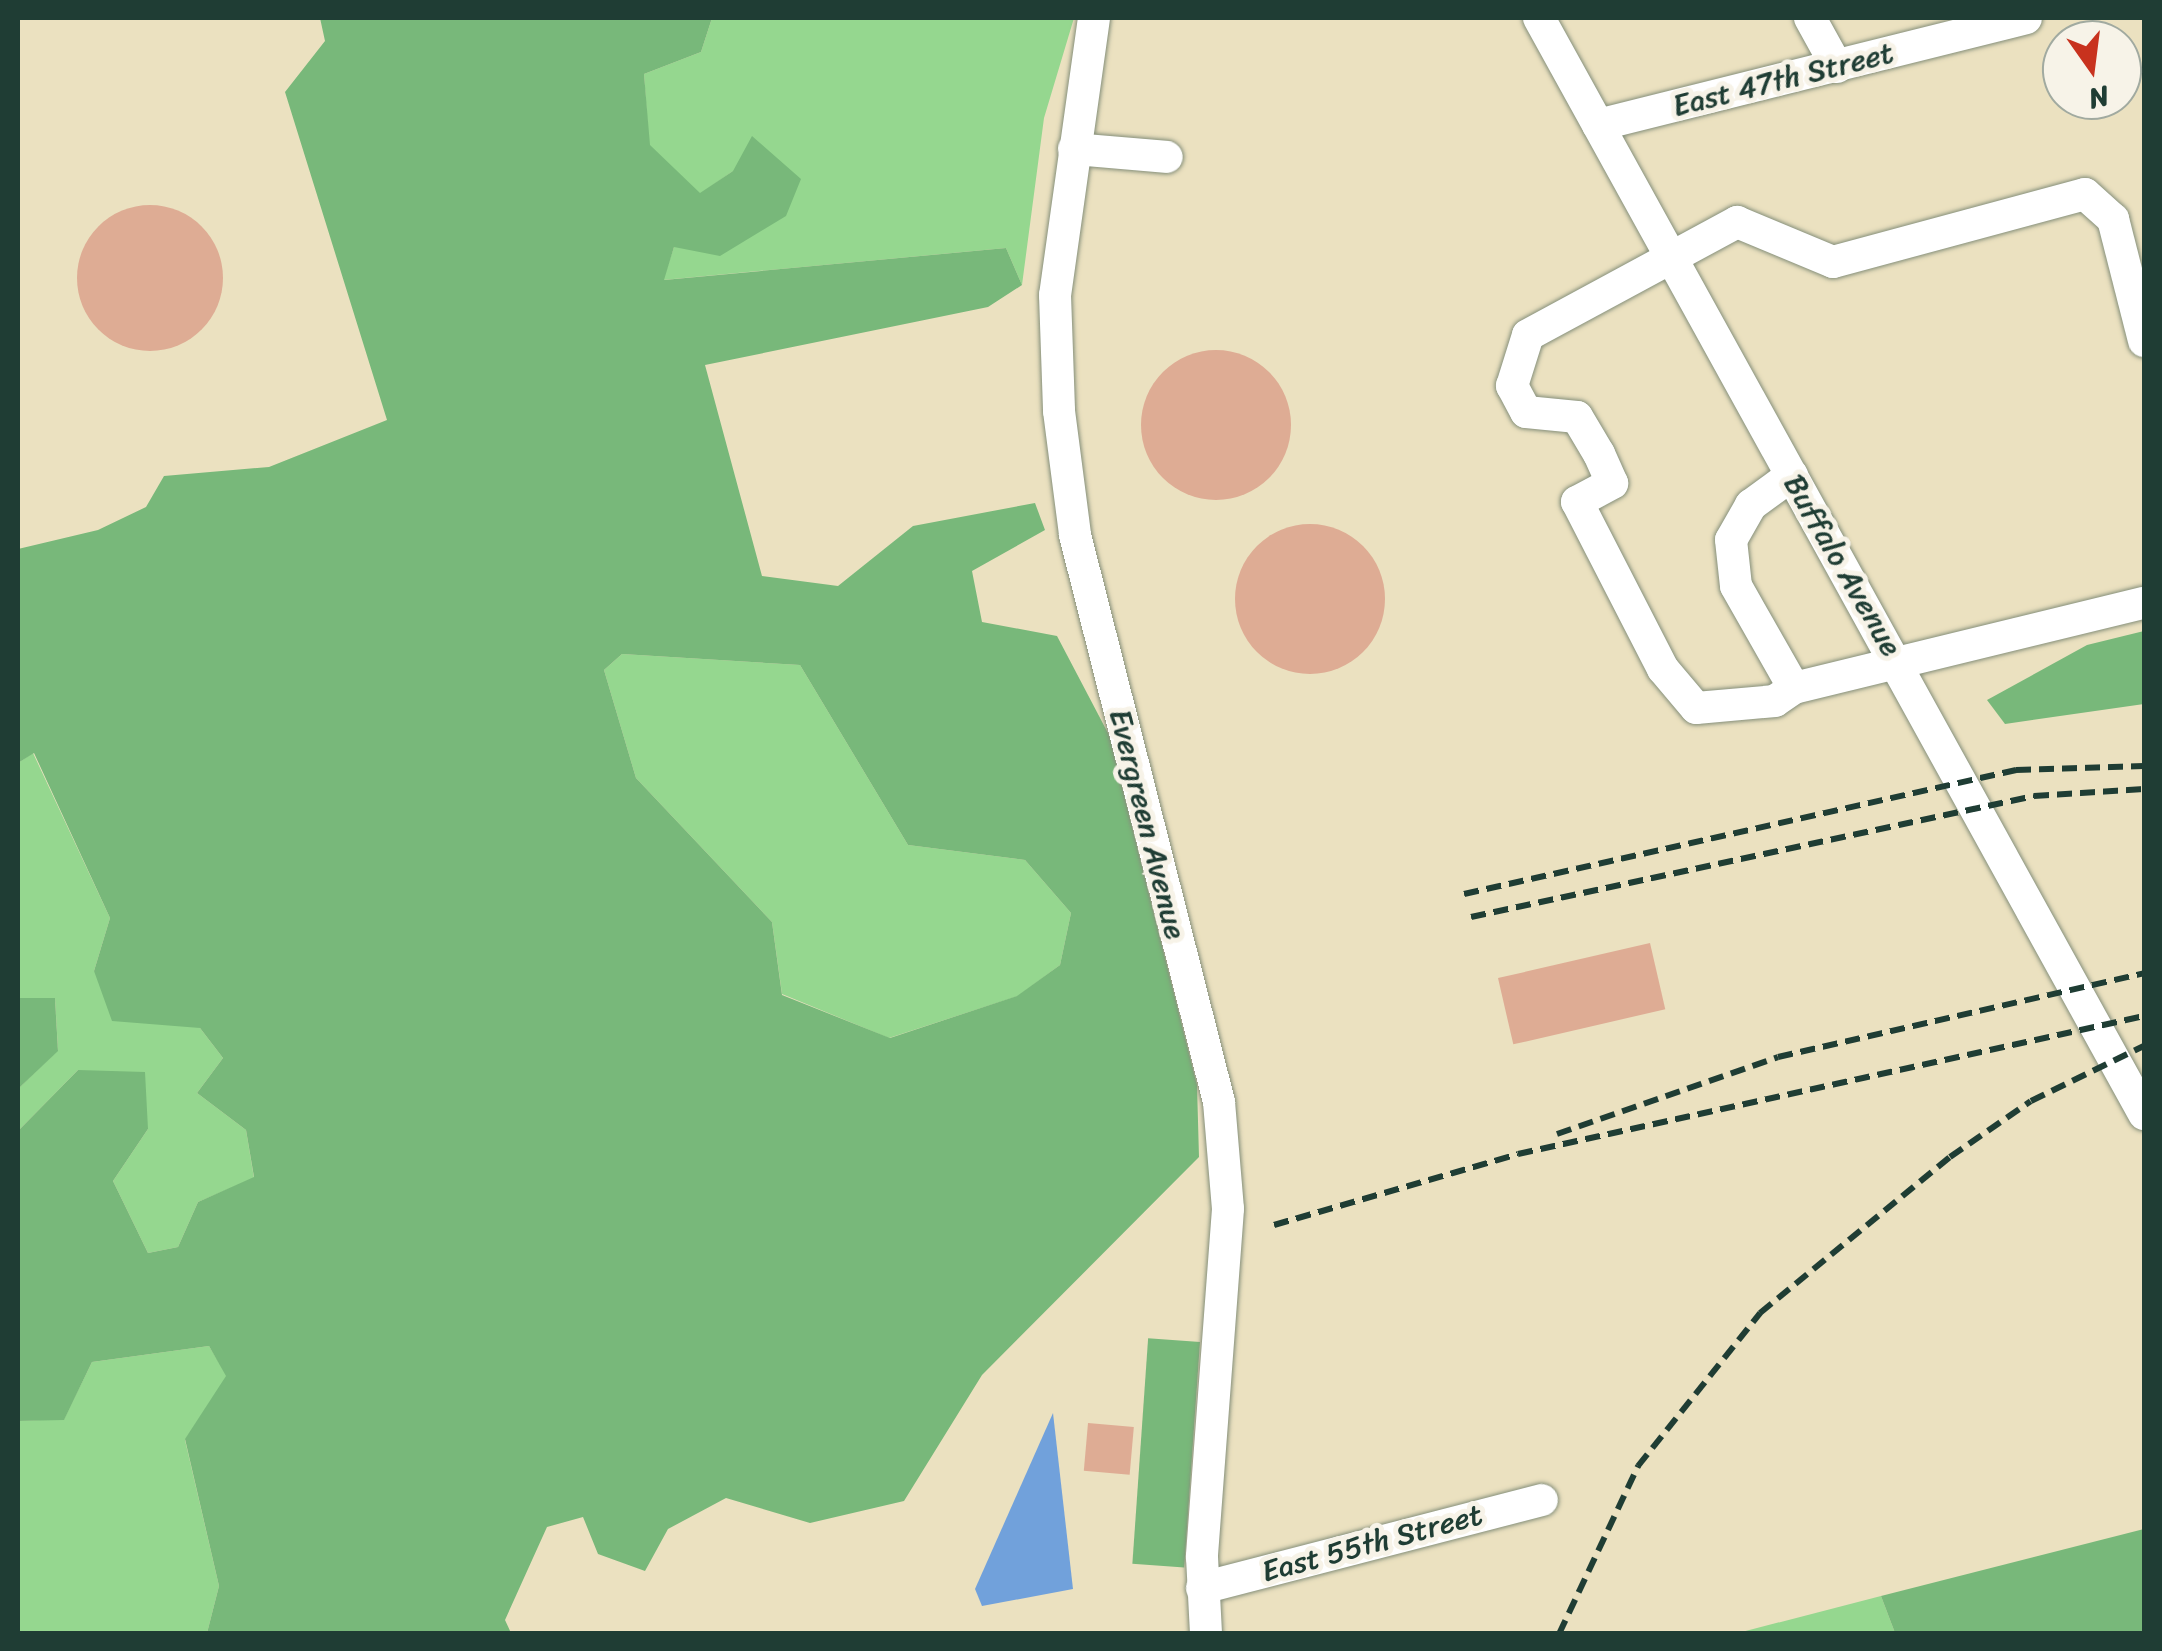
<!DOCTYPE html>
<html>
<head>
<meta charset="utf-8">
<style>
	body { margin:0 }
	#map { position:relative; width:2162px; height:1651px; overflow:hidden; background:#ebe1c0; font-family:Sriracha,sans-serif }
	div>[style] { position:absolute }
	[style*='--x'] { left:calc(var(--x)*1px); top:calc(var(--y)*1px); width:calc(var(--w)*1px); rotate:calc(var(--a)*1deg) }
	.green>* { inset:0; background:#95d78f }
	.forest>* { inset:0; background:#78b87a; transform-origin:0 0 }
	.water>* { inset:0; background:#71a1db }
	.building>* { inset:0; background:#deac94; transform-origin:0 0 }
	.round { border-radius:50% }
	.roads { filter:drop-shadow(0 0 2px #858f7a) drop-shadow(0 0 2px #858f7a) }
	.minor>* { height:32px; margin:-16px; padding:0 16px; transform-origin:16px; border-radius:16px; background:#fff }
	.rail>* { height:6px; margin-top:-3px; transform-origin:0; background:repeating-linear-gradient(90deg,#1f3d34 0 15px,transparent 0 23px) }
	span { translate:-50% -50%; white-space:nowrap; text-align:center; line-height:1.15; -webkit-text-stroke:10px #f7f3e8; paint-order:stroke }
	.street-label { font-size:30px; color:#1f3d34 }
	.frame { position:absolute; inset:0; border:20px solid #1f3d34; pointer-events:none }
	.north { position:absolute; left:2042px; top:20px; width:100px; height:100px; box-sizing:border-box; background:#f7f3e8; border:2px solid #a1aaa0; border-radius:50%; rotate:166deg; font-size:28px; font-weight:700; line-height:40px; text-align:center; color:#1f3d34 }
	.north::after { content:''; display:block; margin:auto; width:35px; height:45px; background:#c8321e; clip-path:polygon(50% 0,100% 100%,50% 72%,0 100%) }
</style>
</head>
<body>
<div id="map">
	<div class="green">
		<div style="clip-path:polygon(712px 18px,1074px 18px,1044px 118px,1022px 285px,1006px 248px,663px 280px,674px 247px,733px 171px,700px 194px,649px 145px,644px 74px,701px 52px)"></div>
		<div style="clip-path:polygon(622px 654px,800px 665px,908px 845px,1025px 860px,1071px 913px,1060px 965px,1018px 996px,889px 1038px,782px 994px,772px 922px,636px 778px,604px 670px)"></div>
		<div style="clip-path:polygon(33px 753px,110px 918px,94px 971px,200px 1028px,223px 1058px,197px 1093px,246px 1130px,254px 1178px,198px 1202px,178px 1247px,148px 1253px,113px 1181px,148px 1129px,78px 1070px,18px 1131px,18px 1089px,58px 1050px,55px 998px,18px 998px,18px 763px)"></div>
		<div style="clip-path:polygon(209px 1346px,227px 1376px,185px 1440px,219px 1586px,207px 1633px,18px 1633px,18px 1421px,64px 1419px,92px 1362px)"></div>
		<div style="clip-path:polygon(1881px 1596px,1895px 1633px,1734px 1634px)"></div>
	</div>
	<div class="forest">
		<div style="clip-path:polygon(evenodd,320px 18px,712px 18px,701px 52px,644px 74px,650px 145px,700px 193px,733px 171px,752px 136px,801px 179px,786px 216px,720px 256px,674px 247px,664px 280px,1006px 248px,1022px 285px,988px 307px,705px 365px,762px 576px,838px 586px,913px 526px,1035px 503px,1045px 530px,972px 571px,982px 622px,1057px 636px,1109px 735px,1197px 1085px,1199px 1157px,982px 1375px,904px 1501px,810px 1523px,726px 1498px,668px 1529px,645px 1571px,598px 1554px,583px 1517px,547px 1527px,505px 1620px,511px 1633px,207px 1633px,219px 1586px,185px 1439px,226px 1376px,209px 1346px,92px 1362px,64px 1420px,18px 1421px,18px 1131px,78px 1070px,145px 1072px,148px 1129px,113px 1181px,148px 1253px,178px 1247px,198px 1202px,254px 1177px,246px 1130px,197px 1093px,223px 1058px,200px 1028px,112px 1021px,94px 971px,110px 918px,34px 753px,18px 763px,18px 549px,98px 530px,146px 507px,164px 476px,269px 467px,387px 420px,285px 92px,325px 41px,320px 18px,622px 654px,800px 665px,908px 845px,1025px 860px,1071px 913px,1060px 965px,1017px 996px,890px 1038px,782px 995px,772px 922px,636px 778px,604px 670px,622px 654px)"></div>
		<div style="clip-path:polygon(2144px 631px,2144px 704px,2005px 724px,1987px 700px,2087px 645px)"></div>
		<div style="clip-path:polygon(18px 998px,55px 998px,58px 1051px,18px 1089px)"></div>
		<div style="left:1200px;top:1342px;width:226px;height:52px;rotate:94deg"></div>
		<div style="clip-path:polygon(2144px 1529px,2144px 1633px,1895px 1633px,1881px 1596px)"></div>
	</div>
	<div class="water">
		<div style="clip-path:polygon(1053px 1413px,1073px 1589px,982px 1606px,975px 1589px)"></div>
	</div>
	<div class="building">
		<div class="round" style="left:77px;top:205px;width:146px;height:146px"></div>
		<div class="round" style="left:1141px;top:350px;width:150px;height:150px"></div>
		<div class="round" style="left:1235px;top:524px;width:150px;height:150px"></div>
		<div style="left:1650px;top:943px;width:68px;height:156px;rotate:77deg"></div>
		<div style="left:1088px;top:1423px;width:46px;height:48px;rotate:5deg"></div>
	</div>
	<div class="roads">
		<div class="minor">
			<div style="--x:1094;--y:18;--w:280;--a:98"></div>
			<div style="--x:1055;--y:295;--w:116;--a:88"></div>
			<div style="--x:1059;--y:411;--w:125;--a:82.6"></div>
			<div style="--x:1075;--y:535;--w:585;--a:75.75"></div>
			<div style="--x:1219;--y:1102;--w:107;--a:85.2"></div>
			<div style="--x:1228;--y:1209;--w:349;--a:94.3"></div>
			<div style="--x:1202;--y:1557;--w:77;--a:87"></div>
			<div style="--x:1539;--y:18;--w:1252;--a:61.1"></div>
			<div style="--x:1810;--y:18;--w:56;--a:61.1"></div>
			<div style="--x:1598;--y:125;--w:441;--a:-14"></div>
			<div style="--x:1074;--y:149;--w:93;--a:4.9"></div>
			<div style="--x:1792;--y:475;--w:51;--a:143.8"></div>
			<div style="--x:1751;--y:505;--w:40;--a:119.7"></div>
			<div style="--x:1731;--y:540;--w:46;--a:83.8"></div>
			<div style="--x:1736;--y:586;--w:117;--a:60.4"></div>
			<div style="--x:1794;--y:688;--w:360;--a:-13.7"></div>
			<div style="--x:1794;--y:688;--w:23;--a:146"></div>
			<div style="--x:1775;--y:701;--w:79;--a:174.9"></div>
			<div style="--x:1696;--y:708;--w:51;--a:-130.2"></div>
			<div style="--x:1663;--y:669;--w:188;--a:-117.2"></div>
			<div style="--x:1577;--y:502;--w:40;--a:-28"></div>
			<div style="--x:1612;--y:483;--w:32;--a:-114"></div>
			<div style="--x:1599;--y:454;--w:43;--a:-120.7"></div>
			<div style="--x:1577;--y:417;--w:51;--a:-174.4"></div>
			<div style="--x:1526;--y:412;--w:30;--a:-118"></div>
			<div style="--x:1512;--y:386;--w:53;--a:-72.6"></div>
			<div style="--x:1528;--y:335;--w:238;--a:-28.4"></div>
			<div style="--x:1737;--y:222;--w:104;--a:22.6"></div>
			<div style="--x:1833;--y:262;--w:261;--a:-15.1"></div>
			<div style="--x:2085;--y:194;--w:38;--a:42"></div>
			<div style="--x:2113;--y:219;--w:126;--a:75.7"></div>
			<div style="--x:1202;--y:1588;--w:351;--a:-14.5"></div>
		</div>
	</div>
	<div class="rail">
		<div style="--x:1464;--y:894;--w:566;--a:-12.66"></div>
		<div style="--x:2016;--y:770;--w:128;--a:-1.8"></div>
		<div style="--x:1471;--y:917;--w:576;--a:-12.13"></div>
		<div style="--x:2034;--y:796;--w:110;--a:-3.6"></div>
		<div style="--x:1557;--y:1134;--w:234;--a:-19.2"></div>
		<div style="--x:1778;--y:1057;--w:376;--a:-12.9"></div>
		<div style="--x:1274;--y:1225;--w:254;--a:-16.2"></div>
		<div style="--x:1518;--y:1154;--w:641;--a:-12.43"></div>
		<div style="--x:1559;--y:1634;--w:186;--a:-64.8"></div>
		<div style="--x:1638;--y:1466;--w:196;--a:-51.4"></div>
		<div style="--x:1760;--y:1313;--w:246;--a:-39.4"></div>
		<div style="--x:1950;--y:1157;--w:98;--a:-34.7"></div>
		<div style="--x:2031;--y:1101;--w:126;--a:-26"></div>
	</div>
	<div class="street-label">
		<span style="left:1783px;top:79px;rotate:-14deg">East 47th Street</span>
		<span style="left:1843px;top:565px;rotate:60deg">Buffalo Avenue</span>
		<span style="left:1148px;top:824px;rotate:76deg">Evergreen Avenue</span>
		<span style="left:1372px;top:1543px;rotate:-15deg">East 55th Street</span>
	</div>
	<div class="frame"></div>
	<div class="north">N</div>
</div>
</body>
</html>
